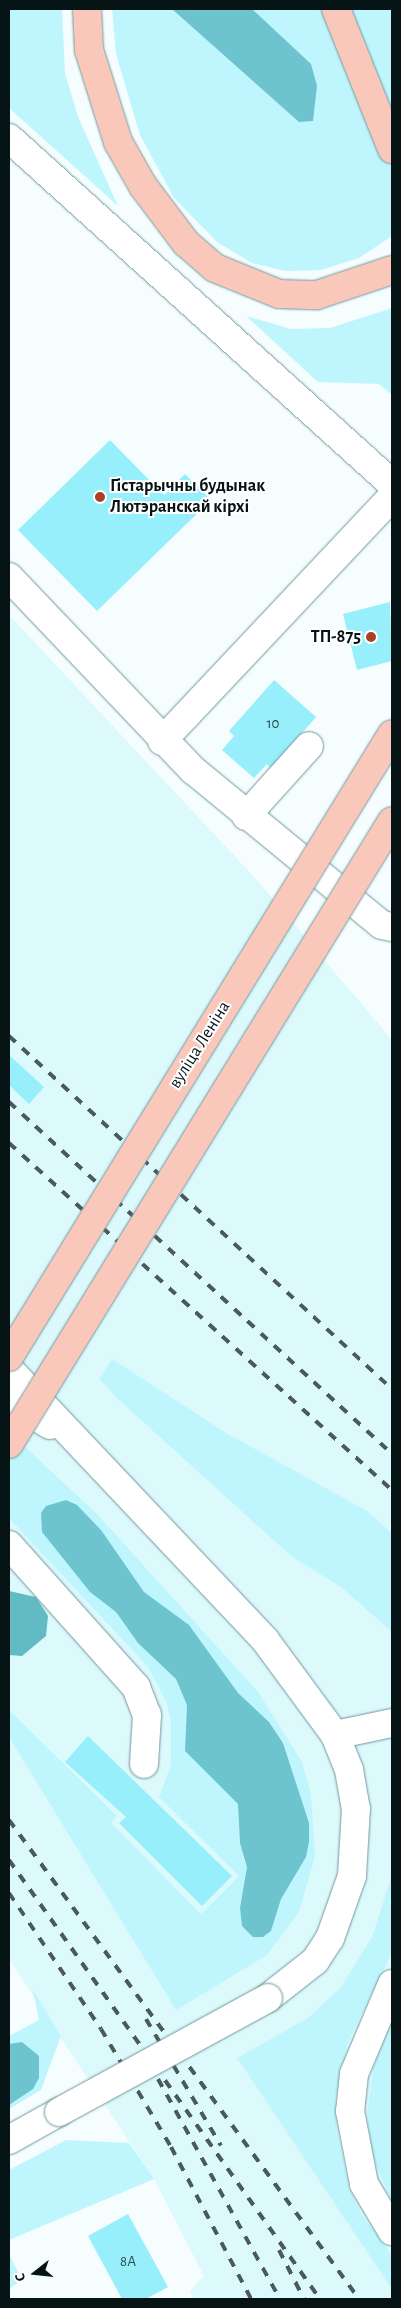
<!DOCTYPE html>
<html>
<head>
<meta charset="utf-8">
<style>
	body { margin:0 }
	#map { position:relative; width:401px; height:2308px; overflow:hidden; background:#f5fdfe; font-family:"Alegreya Sans",sans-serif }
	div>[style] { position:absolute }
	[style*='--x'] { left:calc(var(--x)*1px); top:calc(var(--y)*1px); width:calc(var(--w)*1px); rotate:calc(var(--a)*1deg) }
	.built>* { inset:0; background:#dcf9fc }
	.green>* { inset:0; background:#bff6fd }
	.forest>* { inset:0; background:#6dc4cf }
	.water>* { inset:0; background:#62bac5 }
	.building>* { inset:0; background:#97effb }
	.roads { filter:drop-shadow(0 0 1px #72979c) drop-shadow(0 0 1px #72979c) }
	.minor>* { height:28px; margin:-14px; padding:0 14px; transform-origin:14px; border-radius:14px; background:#fff }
	.major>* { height:28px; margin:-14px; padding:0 14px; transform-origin:14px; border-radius:14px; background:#f9c8bb }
	.rail>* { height:4px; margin-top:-2px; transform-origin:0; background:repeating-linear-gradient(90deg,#4c595a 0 9px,transparent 0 18px) }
	.bridges { filter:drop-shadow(0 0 1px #72979c) drop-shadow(0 0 1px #72979c) }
	.minor-bridge>* { height:28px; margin:-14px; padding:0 14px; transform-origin:14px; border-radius:14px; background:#fff }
	.major-bridge>* { height:28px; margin:-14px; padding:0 14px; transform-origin:14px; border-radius:14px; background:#f9c8bb }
	.dots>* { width:14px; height:14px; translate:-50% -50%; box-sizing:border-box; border:2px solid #fff; border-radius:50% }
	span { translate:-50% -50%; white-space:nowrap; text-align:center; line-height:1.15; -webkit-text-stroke:4px #fff; paint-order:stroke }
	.number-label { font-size:15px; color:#2a4b4f }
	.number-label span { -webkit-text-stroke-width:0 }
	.poi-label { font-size:18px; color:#061416; font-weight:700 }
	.left { translate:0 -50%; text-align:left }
	.right { translate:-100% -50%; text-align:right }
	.street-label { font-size:18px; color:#061416 }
	.frame { position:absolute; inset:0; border:10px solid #061416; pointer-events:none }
	.north { position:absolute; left:10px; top:2248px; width:50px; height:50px; -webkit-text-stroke:4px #fff; paint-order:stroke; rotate:254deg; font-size:14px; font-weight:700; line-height:20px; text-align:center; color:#061416 }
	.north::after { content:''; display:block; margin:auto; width:18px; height:22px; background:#061416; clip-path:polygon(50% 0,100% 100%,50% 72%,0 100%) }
</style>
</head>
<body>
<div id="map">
	<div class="built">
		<div style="clip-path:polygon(9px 615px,256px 879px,392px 1040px,392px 2299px,193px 2299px,190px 2291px,204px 2276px,154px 2179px,9px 1959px)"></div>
	</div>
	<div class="green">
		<div style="clip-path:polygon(9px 9px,62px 9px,65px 73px,78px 117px,118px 206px,9px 108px)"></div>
		<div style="clip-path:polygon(112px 9px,392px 9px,392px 236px,359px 258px,321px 270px,285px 271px,252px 263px,217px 242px,174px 198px,140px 135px,116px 54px)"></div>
		<div style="clip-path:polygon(392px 308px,392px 395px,379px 384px,318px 382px,246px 316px,291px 329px,330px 328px)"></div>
		<div style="clip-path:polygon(112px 1359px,226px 1433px,367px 1511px,392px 1533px,392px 1632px,341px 1587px,291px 1556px,118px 1399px,99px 1379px)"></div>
		<div style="clip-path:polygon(9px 1432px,97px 1514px,259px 1693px,302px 1762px,311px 1794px,315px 1856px,299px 1912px,267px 1955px,176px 2010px,9px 1737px,9px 1710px,117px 1816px,111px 1823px,201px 1914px,239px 1876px,159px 1797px,171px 1765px,171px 1723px,167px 1703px,148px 1667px,9px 1518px)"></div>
		<div style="clip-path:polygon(392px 1875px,392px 1953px,348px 2042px,335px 2099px,337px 2131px,349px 2188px,361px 2214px,392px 2255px,392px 2289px,237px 2058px,308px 2018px,341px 1987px,372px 1937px)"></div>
		<div style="clip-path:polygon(33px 1990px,61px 2036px,41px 2090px,9px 2109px,9px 2036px,39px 2020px)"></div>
		<div style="clip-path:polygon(392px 2021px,392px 2202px,373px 2158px,367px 2114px,374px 2065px)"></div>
		<div style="clip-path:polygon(66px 2140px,129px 2143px,154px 2179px,9px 2240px,9px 2170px)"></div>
		<div style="clip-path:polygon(9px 2254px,22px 2280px,9px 2289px)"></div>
	</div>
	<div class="forest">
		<div style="clip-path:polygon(172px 9px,252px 9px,311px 64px,317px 86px,313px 121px,299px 122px)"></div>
		<div style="clip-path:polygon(66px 1500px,77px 1505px,101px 1530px,144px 1592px,189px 1625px,238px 1693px,269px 1722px,283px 1743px,309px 1823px,309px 1842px,306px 1857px,281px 1899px,271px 1931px,263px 1937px,253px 1937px,242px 1926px,240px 1908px,247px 1867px,240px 1843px,238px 1804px,185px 1751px,187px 1705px,176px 1679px,138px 1643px,116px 1612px,90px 1592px,42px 1532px,41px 1513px,46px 1506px)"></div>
		<div style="clip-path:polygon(22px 2042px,39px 2056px,39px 2078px,33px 2089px,9px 2105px,9px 2044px)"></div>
	</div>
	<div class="water">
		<div style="clip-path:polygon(9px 1591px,36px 1597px,48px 1616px,46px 1636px,22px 1656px,9px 1655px)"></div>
	</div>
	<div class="building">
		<div style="clip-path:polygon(110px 440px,164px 495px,185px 474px,211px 500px,97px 611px,18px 530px)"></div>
		<div style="clip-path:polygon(390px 602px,392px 661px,357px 670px,343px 614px)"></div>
		<div style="clip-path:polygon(274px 680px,316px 717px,271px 769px,267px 764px,254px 778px,222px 750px,234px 736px,229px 731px)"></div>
		<div style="clip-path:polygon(9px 1055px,44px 1087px,29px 1104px,9px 1085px)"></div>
		<div style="clip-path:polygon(88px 1736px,232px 1876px,202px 1906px,119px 1823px,126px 1817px,65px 1762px)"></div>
		<div style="clip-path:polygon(128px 2214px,168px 2287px,146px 2299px,122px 2299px,88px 2236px)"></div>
	</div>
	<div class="roads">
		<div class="minor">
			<div style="--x:9;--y:138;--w:516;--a:42.09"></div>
			<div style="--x:9;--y:577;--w:267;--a:46.4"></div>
			<div style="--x:193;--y:770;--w:244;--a:39.4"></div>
			<div style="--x:382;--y:925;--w:10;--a:11"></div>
			<div style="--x:162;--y:741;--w:335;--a:-46.7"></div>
			<div style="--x:246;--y:816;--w:94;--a:-48"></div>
			<div style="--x:9;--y:1369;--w:373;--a:46.6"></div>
			<div style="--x:265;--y:1640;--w:118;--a:53.6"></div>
			<div style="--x:335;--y:1735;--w:38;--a:68"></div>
			<div style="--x:349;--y:1770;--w:39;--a:80"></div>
			<div style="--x:356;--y:1808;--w:68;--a:93.4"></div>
			<div style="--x:352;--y:1876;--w:66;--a:109.5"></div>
			<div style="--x:330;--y:1938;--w:27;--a:123"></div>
			<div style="--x:315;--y:1961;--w:60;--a:141.8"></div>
			<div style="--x:9;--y:1400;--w:48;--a:31.4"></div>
			<div style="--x:9;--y:1545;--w:191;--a:48.2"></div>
			<div style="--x:136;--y:1687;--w:30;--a:69"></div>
			<div style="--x:147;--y:1715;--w:49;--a:93.5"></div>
			<div style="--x:335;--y:1735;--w:58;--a:-11.9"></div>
			<div style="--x:392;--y:1984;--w:98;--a:112.9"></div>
			<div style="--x:354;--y:2074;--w:37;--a:96"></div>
			<div style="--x:350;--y:2111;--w:74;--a:79.1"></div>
			<div style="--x:364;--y:2184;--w:55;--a:59.2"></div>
			<div style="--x:9;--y:2140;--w:57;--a:-29.2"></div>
		</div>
		<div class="major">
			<div style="--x:87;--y:9;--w:41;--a:87.2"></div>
			<div style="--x:89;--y:50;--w:96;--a:72.5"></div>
			<div style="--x:118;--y:142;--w:51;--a:60.4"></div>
			<div style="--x:143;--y:186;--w:71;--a:53"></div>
			<div style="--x:186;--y:243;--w:38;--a:41"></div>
			<div style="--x:215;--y:268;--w:69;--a:22.1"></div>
			<div style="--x:279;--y:294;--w:38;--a:2"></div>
			<div style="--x:317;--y:295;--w:79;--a:-18.4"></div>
			<div style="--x:336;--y:9;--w:151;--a:68.2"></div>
		</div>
	</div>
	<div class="rail">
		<div style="--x:9;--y:1036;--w:521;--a:42.67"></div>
		<div style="--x:9;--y:1102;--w:520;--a:42.58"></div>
		<div style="--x:9;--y:1143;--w:517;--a:42.18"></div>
		<div style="--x:9;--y:1820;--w:593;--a:53.84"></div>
		<div style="--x:9;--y:1860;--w:538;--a:54.69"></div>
		<div style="--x:9;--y:1893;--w:164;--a:55.9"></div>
		<div style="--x:101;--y:2029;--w:137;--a:59.3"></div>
		<div style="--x:171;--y:2147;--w:172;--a:62.2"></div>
		<div style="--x:146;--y:2019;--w:147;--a:59.4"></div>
		<div style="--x:158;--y:2079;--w:252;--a:61"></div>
		<div style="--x:279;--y:2250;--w:55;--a:63"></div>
	</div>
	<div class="bridges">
		<div class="minor-bridge">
			<div style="--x:59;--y:2112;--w:238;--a:-28.6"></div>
		</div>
		<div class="major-bridge">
			<div style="--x:9;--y:1357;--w:731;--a:-58.42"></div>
			<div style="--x:9;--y:1444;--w:731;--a:-58.42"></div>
		</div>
	</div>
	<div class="dots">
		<div style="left:100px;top:497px;background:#a84022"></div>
		<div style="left:371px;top:637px;background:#a84022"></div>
	</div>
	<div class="number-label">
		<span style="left:273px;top:724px">10</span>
		<span style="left:128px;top:2262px">8А</span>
	</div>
	<div class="poi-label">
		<span class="left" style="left:110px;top:497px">Гістарычны будынак<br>Лютэранскай кірхі</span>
		<span class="right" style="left:361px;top:637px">ТП-875</span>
	</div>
	<div class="street-label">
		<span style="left:200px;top:1045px;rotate:-58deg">вуліца Леніна</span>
	</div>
	<div class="frame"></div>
	<div class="north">С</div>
</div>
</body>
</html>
